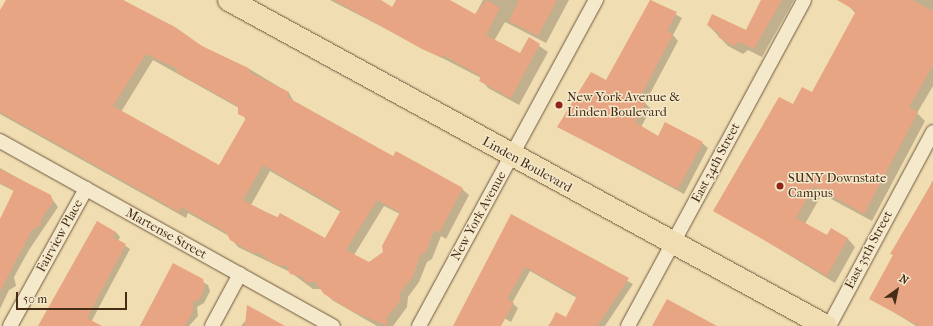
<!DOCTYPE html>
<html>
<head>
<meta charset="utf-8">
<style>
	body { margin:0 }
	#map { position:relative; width:933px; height:326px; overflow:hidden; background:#f0ddb1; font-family:"IM FELL French Canon",serif }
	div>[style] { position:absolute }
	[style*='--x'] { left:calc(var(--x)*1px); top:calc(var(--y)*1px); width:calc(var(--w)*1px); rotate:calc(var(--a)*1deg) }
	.shadow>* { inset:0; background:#0003 }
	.building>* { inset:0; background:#e8a584 }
	.roads { filter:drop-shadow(0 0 1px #6f583e) drop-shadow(0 0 1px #6f583e) }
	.street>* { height:14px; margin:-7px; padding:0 7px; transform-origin:7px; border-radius:7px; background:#f5e9cc }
	.highway>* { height:22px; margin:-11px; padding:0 11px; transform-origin:11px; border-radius:11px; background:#f0ddb1 }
	.dots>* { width:11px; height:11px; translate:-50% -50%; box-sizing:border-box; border:2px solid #f5e9cc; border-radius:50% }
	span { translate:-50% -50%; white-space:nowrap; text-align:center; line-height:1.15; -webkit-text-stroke:3px #f5e9cc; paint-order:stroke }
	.poi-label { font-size:13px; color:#442c17 }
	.left { translate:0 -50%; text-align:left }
	.street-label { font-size:13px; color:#442c17 }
	.north { position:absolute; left:877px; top:270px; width:40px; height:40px; -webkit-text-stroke:3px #f5e9cc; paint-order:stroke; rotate:33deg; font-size:11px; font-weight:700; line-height:16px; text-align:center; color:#442c17 }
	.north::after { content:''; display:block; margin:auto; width:14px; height:18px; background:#442c17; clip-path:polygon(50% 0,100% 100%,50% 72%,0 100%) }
	.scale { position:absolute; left:16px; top:292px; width:111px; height:18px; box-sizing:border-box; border:2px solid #442c17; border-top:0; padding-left:5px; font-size:12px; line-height:14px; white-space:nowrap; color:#442c17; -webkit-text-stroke:3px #f5e9cc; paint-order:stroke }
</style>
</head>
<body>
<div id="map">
	<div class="shadow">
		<div style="clip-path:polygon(evenodd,7px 0,123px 0,202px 47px,248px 68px,289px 93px,294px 102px,393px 158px,462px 189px,469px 195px,446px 239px,441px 236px,432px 259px,427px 262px,419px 282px,408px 297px,407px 307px,393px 326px,377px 326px,332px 300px,322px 289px,313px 289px,290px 272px,238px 247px,229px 236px,188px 213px,186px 218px,0 114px,0 14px,7px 0,153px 60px,239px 108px,246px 120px,220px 167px,121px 112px,153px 60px,7px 0,270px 171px,341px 212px,325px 239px,251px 205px,270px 171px,7px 0,384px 206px,400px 214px,384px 253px,369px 264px,354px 255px,384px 206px)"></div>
		<div style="clip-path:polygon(330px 0,379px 0,393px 8px,397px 0,449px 0,475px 15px,483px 0,569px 0,546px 43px,505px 22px,494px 41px,520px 55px,529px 39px,548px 52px,519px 105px,488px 88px,481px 78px)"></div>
		<div style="clip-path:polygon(651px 0,682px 18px,673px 35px,678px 41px,645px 103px,651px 109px,641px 127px,659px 137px,702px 143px,708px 148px,684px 194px,559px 127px,606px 81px)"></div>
		<div style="clip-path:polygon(762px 0,794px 0,762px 57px,748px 50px,743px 54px,728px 46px,708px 25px,746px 31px)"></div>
		<div style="clip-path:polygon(850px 0,933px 0,933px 86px,917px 113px,925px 121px,872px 221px,822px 194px,805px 224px,827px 236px,848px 239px,855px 247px,835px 283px,715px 210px,793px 106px,813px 94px,856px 14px,848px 5px)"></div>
		<div style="clip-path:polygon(0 168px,50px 196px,58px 207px,29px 250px,14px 277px,16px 286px,9px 290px,0 309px,0 221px,14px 191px,0 184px)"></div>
		<div style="clip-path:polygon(933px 180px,933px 326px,916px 326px,871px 298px)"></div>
		<div style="clip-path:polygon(511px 216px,633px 284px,605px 326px,548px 326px,557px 314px,566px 319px,577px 298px,530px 271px,512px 303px,518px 308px,511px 322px,504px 318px,499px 326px,455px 326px)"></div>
		<div style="clip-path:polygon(116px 232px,120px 237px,118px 241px,130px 249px,89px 326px,42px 326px)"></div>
		<div style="clip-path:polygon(173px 264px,208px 285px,210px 291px,204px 303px,197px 307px,198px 316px,189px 326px,140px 326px)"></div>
		<div style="clip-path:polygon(247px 319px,283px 326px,241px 326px)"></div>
	</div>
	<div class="building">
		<div style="clip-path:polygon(evenodd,6px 0,123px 0,175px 27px,202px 46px,248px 68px,251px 73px,289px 92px,287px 97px,393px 156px,396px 151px,463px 188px,439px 233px,434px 230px,426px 252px,420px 255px,413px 276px,399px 294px,401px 300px,387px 317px,387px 326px,350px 310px,324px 294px,315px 282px,305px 282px,303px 277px,290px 274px,286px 265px,278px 266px,259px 253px,253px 253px,230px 240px,226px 232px,181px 207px,179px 212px,0 112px,0 10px,6px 0,146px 54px,176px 68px,178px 73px,238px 106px,238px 114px,246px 118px,219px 165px,113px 106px,146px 54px,6px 0,263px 165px,341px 210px,325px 238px,280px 213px,277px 218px,243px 200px,263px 165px,6px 0,377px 200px,400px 212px,382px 246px,383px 252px,369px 262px,346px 250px,377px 200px)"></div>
		<div style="clip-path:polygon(334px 0,381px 0,392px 7px,396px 0,450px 0,475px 14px,487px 0,500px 8px,486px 35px,520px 53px,529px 37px,540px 44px,511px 98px,479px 81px,481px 76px,443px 55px,442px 58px,422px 49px)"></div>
		<div style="clip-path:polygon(519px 0,557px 0,538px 36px,509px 21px)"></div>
		<div style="clip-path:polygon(650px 0,677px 12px,667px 31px,673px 34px,639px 99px,646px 103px,635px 122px,658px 136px,665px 122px,703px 142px,678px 189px,557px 127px,591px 72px,606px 80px)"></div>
		<div style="clip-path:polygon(761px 0,782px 0,754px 49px,739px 42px,734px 46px,718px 37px,720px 34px,707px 25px,712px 14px,746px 30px)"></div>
		<div style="clip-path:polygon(837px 0,912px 0,933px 11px,933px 65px,909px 107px,918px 112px,864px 214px,814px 186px,796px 218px,827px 235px,831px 228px,848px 238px,827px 276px,713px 211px,779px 97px,793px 104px,802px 87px,812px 92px,856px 11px)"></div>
		<div style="clip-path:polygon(0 169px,51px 195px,53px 202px,41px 219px,41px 225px,32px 230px,0 291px,0 219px,14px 190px,0 183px)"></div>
		<div style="clip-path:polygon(933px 181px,933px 326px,919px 326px,869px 299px,893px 255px,890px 254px)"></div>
		<div style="clip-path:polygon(511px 214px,629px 278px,597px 326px,549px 326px,556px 312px,566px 317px,577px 296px,525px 267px,507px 299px,514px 303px,501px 326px,453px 326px)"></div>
		<div style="clip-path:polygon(97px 221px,116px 232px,113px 237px,126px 244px,87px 318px,102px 326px,38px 326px)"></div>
		<div style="clip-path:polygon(173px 263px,203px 279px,205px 286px,200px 299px,193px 302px,193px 311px,185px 326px,140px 326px)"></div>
		<div style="clip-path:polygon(667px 299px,717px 326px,652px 326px)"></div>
		<div style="clip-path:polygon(247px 305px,285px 326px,245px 326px)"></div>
	</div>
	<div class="roads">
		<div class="street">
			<div style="--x:0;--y:141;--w:381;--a:29.1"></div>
			<div style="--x:10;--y:326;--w:157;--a:-61"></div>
			<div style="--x:212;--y:326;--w:59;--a:-61.7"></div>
			<div style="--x:419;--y:326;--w:371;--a:-61.5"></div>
			<div style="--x:628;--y:326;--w:370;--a:-61.6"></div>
			<div style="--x:829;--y:326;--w:220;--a:-61.8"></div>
		</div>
		<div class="highway">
			<div style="--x:229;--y:0;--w:680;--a:28.64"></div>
		</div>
	</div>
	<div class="dots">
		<div style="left:559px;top:105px;background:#8f2418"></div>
		<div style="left:780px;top:186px;background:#8f2418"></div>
	</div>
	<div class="poi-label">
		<span class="left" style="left:567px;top:105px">New York Avenue &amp;<br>Linden Boulevard</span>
		<span class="left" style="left:788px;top:186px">SUNY Downstate<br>Campus</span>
	</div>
	<div class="street-label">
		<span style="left:716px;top:163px;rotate:-62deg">East 34th Street</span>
		<span style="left:527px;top:165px;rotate:29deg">Linden Boulevard</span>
		<span style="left:479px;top:216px;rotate:-61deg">New York Avenue</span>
		<span style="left:166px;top:234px;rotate:29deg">Martense Street</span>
		<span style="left:60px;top:236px;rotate:-61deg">Fairview Place</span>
		<span style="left:869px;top:250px;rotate:-62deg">East 35th Street</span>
	</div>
	<div class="north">N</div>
	<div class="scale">50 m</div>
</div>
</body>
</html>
